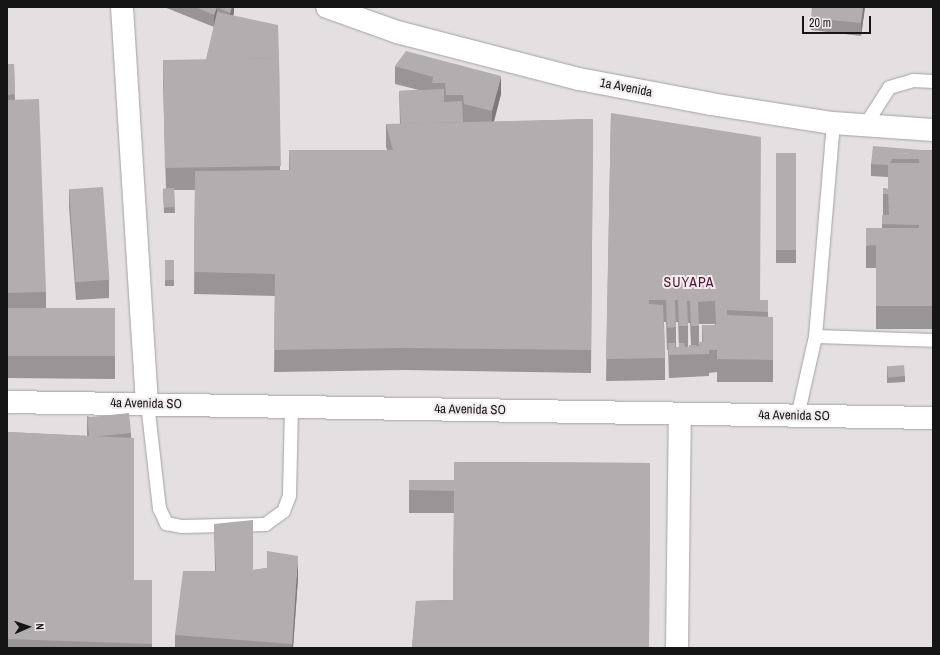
<!DOCTYPE html>
<html>
<head>
<meta charset="utf-8">
<style>
	body { margin:0 }
	#map { position:relative; width:940px; height:655px; overflow:hidden; background:#e4dfe1; font-family:"Archivo Narrow",sans-serif }
	div>[style] { position:absolute }
	[style*='--x'] { left:calc(var(--x)*1px); top:calc(var(--y)*1px); width:calc(var(--w)*1px); rotate:calc(var(--a)*1deg) }
	.roads { filter:drop-shadow(0 0 1px #a5a1a3) drop-shadow(0 0 1px #a5a1a3) }
	.service>* { height:13px; margin:-6.5px; padding:0 6.5px; transform-origin:6.5px; border-radius:6.5px; background:#fff }
	.minor>* { height:22px; margin:-11px; padding:0 11px; transform-origin:11px; border-radius:11px; background:#fff }
	.tertiary>* { height:22px; margin:-11px; padding:0 11px; transform-origin:11px; border-radius:11px; background:#fff }
	.wall>* { inset:0; background:#999596; transform-origin:0 0 }
	.shaded-wall>* { inset:0; background:#7d797a }
	.building>* { inset:0; background:#b2adaf; transform-origin:0 0 }
	span { translate:-50% -50%; white-space:nowrap; text-align:center; line-height:1.15; -webkit-text-stroke:4px #f1ecee; paint-order:stroke }
	.street-label { font-size:13px; color:#161515 }
	.neighbourhood-label { font-size:14px; color:#531335; letter-spacing:1px }
	.frame { position:absolute; inset:0; border:8px solid #161515; pointer-events:none }
	.north { position:absolute; left:8px; top:607px; width:40px; height:40px; -webkit-text-stroke:3px #f1ecee; paint-order:stroke; rotate:88deg; font-size:11px; font-weight:700; line-height:16px; text-align:center; color:#161515 }
	.north::after { content:''; display:block; margin:auto; width:14px; height:18px; background:#161515; clip-path:polygon(50% 0,100% 100%,50% 72%,0 100%) }
	.scale { position:absolute; left:802px; top:16px; width:69px; height:18px; box-sizing:border-box; border:2px solid #161515; border-top:0; padding-left:5px; font-size:12px; line-height:14px; white-space:nowrap; color:#161515; -webkit-text-stroke:3px #f1ecee; paint-order:stroke }
</style>
</head>
<body>
<div id="map">
	<div class="roads">
		<div class="service">
			<div style="--x:864;--y:126;--w:46;--a:-57.3"></div>
			<div style="--x:889;--y:87;--w:25;--a:-16"></div>
			<div style="--x:913;--y:80;--w:20;--a:3"></div>
			<div style="--x:815;--y:336;--w:214;--a:-85.2"></div>
			<div style="--x:147;--y:403;--w:106;--a:83.5"></div>
			<div style="--x:159;--y:508;--w:17;--a:65"></div>
			<div style="--x:166;--y:523;--w:16;--a:11"></div>
			<div style="--x:182;--y:526;--w:83;--a:-1.4"></div>
			<div style="--x:265;--y:524;--w:22;--a:-36"></div>
			<div style="--x:283;--y:511;--w:17;--a:-69"></div>
			<div style="--x:289;--y:495;--w:89;--a:-88.7"></div>
			<div style="--x:797;--y:416;--w:82;--a:-77.3"></div>
			<div style="--x:815;--y:336;--w:118;--a:1.9"></div>
		</div>
		<div class="minor">
			<div style="--x:122;--y:7;--w:397;--a:86.4"></div>
			<div style="--x:7;--y:402;--w:926;--a:0.99"></div>
			<div style="--x:677;--y:648;--w:234;--a:-89.3"></div>
		</div>
		<div class="tertiary">
			<div style="--x:327;--y:7;--w:74;--a:19.7"></div>
			<div style="--x:397;--y:32;--w:188;--a:14.5"></div>
			<div style="--x:579;--y:79;--w:134;--a:10.7"></div>
			<div style="--x:711;--y:104;--w:123;--a:8.9"></div>
			<div style="--x:833;--y:123;--w:100;--a:4"></div>
		</div>
	</div>
	<div class="wall">
		<div style="clip-path:polygon(164px 7px,234px 7px,234px 13px,233px 16px,279px 58px,280px 170px,289px 170px,289px 150px,387px 150px,386px 147px,386px 124px,400px 124px,399px 91px,419px 90px,395px 84px,395px 66px,501px 94px,494px 122px,593px 119px,591px 373px,404px 370px,274px 372px,275px 296px,194px 294px,195px 190px,174px 190px,175px 213px,164px 213px,163px 189px,166px 189px,163px 83px,163px 61px,206px 60px,214px 27px)"></div>
		<div style="clip-path:polygon(865px 7px,861px 36px,811px 30px,811px 18px)"></div>
		<div style="clip-path:polygon(7px 64px,14px 64px,15px 100px,46px 292px,46px 308px,115px 308px,115px 379px,7px 378px)"></div>
		<div style="clip-path:polygon(evenodd,611px 113px,760px 300px,768px 300px,768px 317px,773px 360px,773px 382px,717px 382px,717px 372px,709px 373px,709px 376px,669px 378px,668px 350px,667px 350px,666px 322px,664px 322px,665px 358px,665px 380px,606px 381px,611px 113px,676px 322px,678px 322px,679px 347px,676px 347px,676px 322px,611px 113px,688px 323px,690px 323px,691px 345px,689px 347px,688px 347px,688px 323px,611px 113px,699px 324px,715px 324px,715px 325px,702px 325px,702px 342px,699px 342px,699px 324px)"></div>
		<div style="clip-path:polygon(922px 150px,933px 150px,933px 329px,876px 329px,876px 268px,866px 268px,866px 228px,882px 228px,882px 215px,883px 215px,883px 188px,888px 189px,888px 177px,871px 176px,871px 164px)"></div>
		<div style="left:776px;top:153px;width:20px;height:110px"></div>
		<div style="clip-path:polygon(69px 189px,109px 280px,109px 298px,76px 300px,69px 207px)"></div>
		<div style="left:165px;top:260px;width:9px;height:26px"></div>
		<div style="clip-path:polygon(887px 366px,905px 376px,905px 382px,887px 383px)"></div>
		<div style="clip-path:polygon(87px 416px,131px 433px,134px 580px,152px 580px,152px 648px,7px 648px,7px 432px,87px 436px)"></div>
		<div style="clip-path:polygon(454px 462px,650px 463px,649px 648px,412px 648px,416px 601px,453px 600px,454px 513px,409px 513px,409px 480px,454px 480px)"></div>
		<div style="clip-path:polygon(214px 524px,253px 570px,267px 568px,267px 551px,298px 578px,293px 648px,175px 648px,175px 635px,215px 571px)"></div>
	</div>
	<div class="shaded-wall">
		<div style="clip-path:polygon(217px 7px,217px 20px,214px 27px,214px 15px)"></div>
		<div style="clip-path:polygon(232px 7px,234px 7px,234px 13px,230px 25px,230px 13px)"></div>
		<div style="clip-path:polygon(863px 7px,865px 7px,861px 36px,861px 23px)"></div>
		<div style="clip-path:polygon(501px 76px,501px 94px,492px 128px,492px 111px)"></div>
		<div style="clip-path:polygon(298px 556px,298px 578px,293px 648px,292px 648px)"></div>
	</div>
	<div class="building">
		<div style="clip-path:polygon(195px 7px,232px 7px,230px 13px,217px 7px,214px 15px)"></div>
		<div style="clip-path:polygon(812px 7px,863px 7px,861px 23px,811px 18px)"></div>
		<div style="clip-path:polygon(217px 12px,278px 25px,279px 58px,206px 60px)"></div>
		<div style="clip-path:polygon(406px 51px,501px 76px,492px 111px,464px 104px,463px 95px,446px 95px,445px 83px,432px 83px,433px 77px,395px 66px)"></div>
		<div style="left:279px;top:58px;width:108px;height:116px;rotate:89deg"></div>
		<div style="clip-path:polygon(7px 64px,14px 64px,15px 94px,7px 95px)"></div>
		<div style="clip-path:polygon(444px 89px,444px 102px,462px 101px,463px 122px,401px 124px,399px 91px)"></div>
		<div style="clip-path:polygon(39px 99px,46px 292px,7px 293px,7px 100px)"></div>
		<div style="clip-path:polygon(611px 113px,761px 137px,760px 300px,768px 300px,768px 312px,727px 310px,727px 315px,773px 317px,773px 360px,717px 359px,717px 350px,709px 350px,709px 354px,669px 355px,668px 343px,675px 343px,675px 347px,679px 347px,679px 343px,684px 343px,685px 347px,699px 346px,698px 342px,703px 342px,702px 325px,716px 325px,715px 301px,698px 302px,699px 326px,691px 326px,690px 301px,687px 301px,688px 326px,679px 326px,678px 300px,675px 300px,676px 327px,667px 328px,666px 300px,649px 300px,649px 304px,663px 305px,665px 358px,606px 359px)"></div>
		<div style="clip-path:polygon(593px 119px,591px 350px,404px 348px,274px 350px,275px 274px,194px 272px,195px 171px,290px 170px,289px 150px,393px 150px,386px 124px)"></div>
		<div style="clip-path:polygon(873px 146px,922px 150px,921px 150px,921px 153px,892px 154px,892px 160px,890px 163px,888px 163px,888px 165px,871px 164px)"></div>
		<div style="clip-path:polygon(921px 150px,933px 150px,933px 306px,876px 306px,876px 245px,866px 246px,866px 228px,919px 228px,919px 225px,882px 224px,882px 215px,889px 215px,888px 194px,883px 194px,883px 188px,888px 189px,888px 163px,919px 163px,919px 159px,892px 159px,892px 154px,921px 153px)"></div>
		<div style="left:776px;top:153px;width:20px;height:97px"></div>
		<div style="left:103px;top:187px;width:93px;height:34px;rotate:86deg"></div>
		<div style="left:174px;top:188px;width:19px;height:11px;rotate:87deg"></div>
		<div style="left:165px;top:260px;width:9px;height:20px"></div>
		<div style="left:7px;top:308px;width:108px;height:48px"></div>
		<div style="clip-path:polygon(689px 345px,696px 345px,696px 346px,689px 347px)"></div>
		<div style="left:904px;top:365px;width:11px;height:17px;rotate:85deg"></div>
		<div style="left:129px;top:413px;width:20px;height:42px;rotate:84deg"></div>
		<div style="clip-path:polygon(7px 432px,134px 438px,134px 580px,152px 580px,152px 644px,7px 639px)"></div>
		<div style="clip-path:polygon(454px 462px,650px 463px,649px 648px,412px 648px,416px 601px,453px 600px,454px 491px,409px 490px,409px 480px,454px 480px)"></div>
		<div style="clip-path:polygon(253px 520px,253px 570px,267px 568px,267px 551px,298px 556px,292px 644px,175px 635px,183px 571px,216px 571px,214px 524px)"></div>
	</div>
	<div class="street-label">
		<span style="left:626px;top:88px;rotate:11deg">1a Avenida</span>
		<span style="left:146px;top:404px;rotate:1deg">4a Avenida SO</span>
		<span style="left:470px;top:410px;rotate:1deg">4a Avenida SO</span>
		<span style="left:794px;top:416px;rotate:1deg">4a Avenida SO</span>
	</div>
	<div class="neighbourhood-label">
		<span style="left:689px;top:282px">SUYAPA</span>
	</div>
	<div class="frame"></div>
	<div class="north">N</div>
	<div class="scale">20 m</div>
</div>
</body>
</html>
